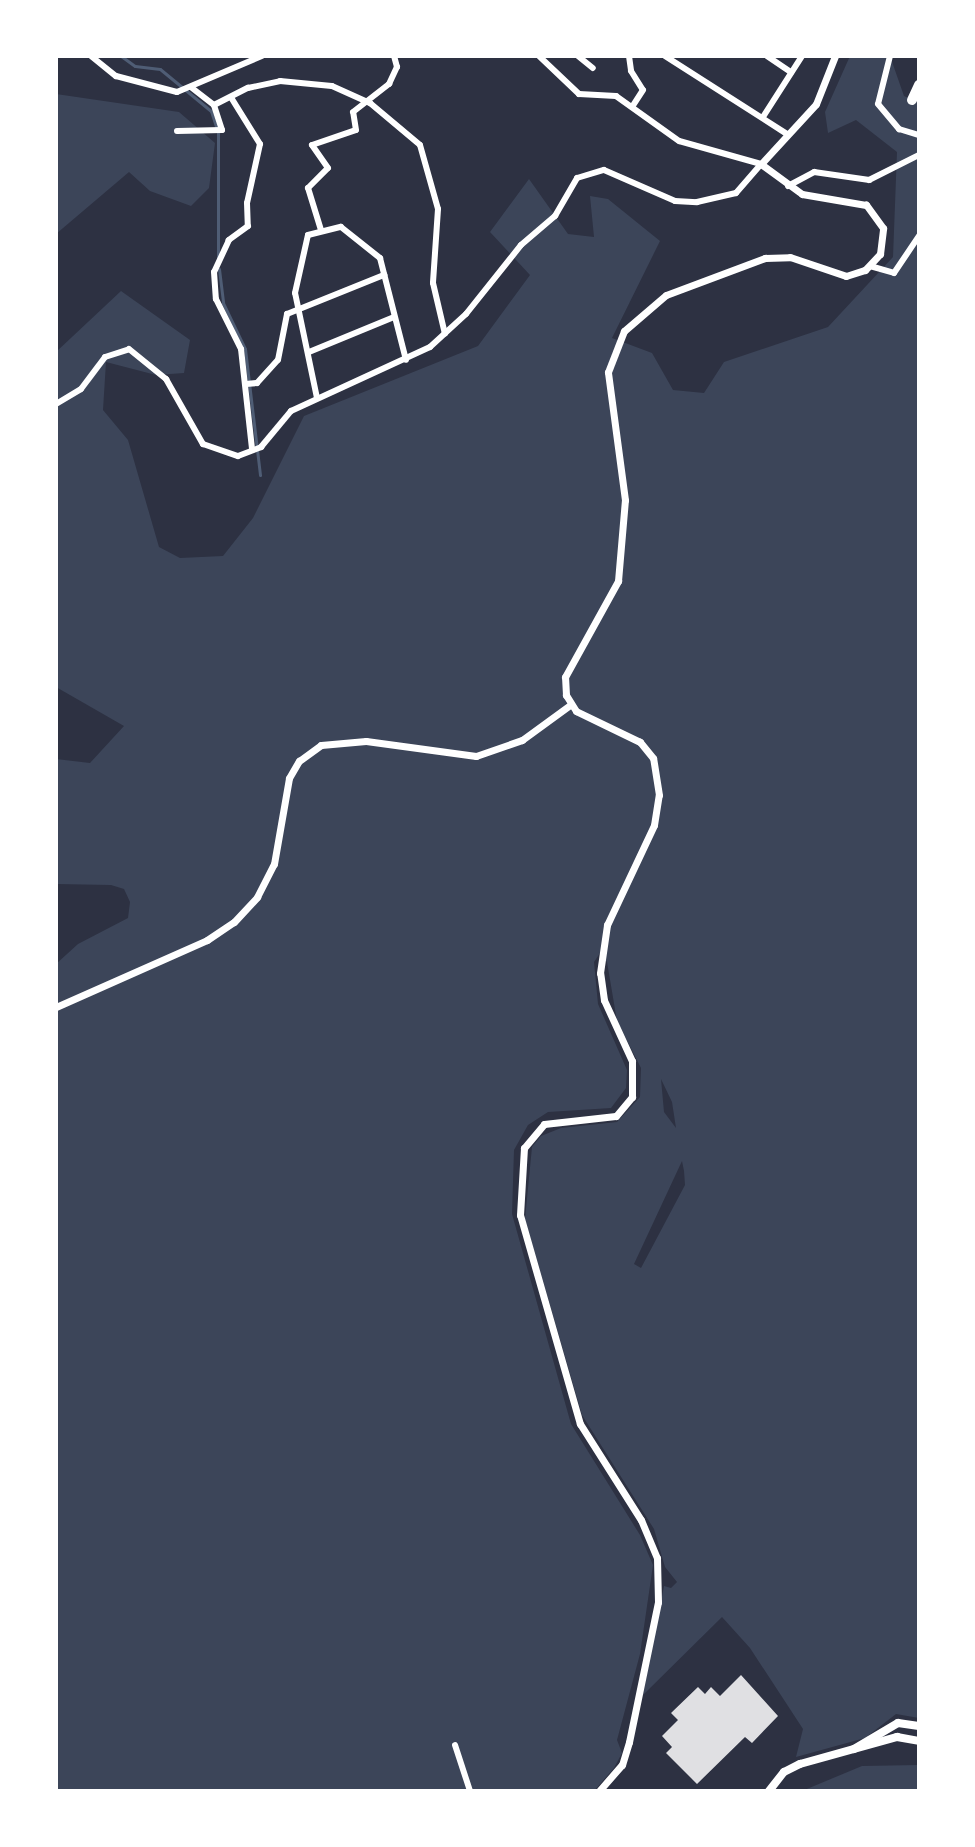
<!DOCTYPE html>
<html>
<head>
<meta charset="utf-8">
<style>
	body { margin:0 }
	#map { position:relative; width:975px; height:1847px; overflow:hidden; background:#2d3142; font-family:"DM Sans",sans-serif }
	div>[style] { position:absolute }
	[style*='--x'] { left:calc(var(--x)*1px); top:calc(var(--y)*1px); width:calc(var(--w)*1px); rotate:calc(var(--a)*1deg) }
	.green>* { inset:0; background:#3c4559 }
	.stream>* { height:3px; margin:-1.5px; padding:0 1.5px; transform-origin:1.5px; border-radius:1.5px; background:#4f5d75 }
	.building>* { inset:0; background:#e0e0e3 }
	.minor>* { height:6px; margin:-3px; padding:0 3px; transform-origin:3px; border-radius:3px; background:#fff }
	.tertiary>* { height:7px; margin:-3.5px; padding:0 3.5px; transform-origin:3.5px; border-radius:3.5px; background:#fff }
	.secondary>* { height:8px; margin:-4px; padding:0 4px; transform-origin:4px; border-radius:4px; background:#fff }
	.motorway>* { height:10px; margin:-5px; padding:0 5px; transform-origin:5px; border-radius:5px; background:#fff }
	span { translate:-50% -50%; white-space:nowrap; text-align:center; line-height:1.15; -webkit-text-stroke:8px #fff; paint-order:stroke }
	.frame { position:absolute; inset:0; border:58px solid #fff; pointer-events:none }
</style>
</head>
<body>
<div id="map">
	<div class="green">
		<div style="clip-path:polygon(evenodd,850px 56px,890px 56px,904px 96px,919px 103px,919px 1718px,896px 1714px,865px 1738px,796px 1757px,803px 1729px,750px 1648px,722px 1617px,643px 1695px,664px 1586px,671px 1588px,677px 1582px,665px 1567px,654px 1529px,582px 1415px,525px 1219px,532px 1147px,541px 1136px,561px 1128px,617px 1122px,640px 1097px,641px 1068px,617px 1021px,607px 962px,600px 953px,594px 962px,598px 1004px,627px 1070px,626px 1088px,611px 1108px,548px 1112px,528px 1125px,514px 1150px,512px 1214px,571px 1424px,640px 1535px,653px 1565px,640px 1654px,617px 1740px,622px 1753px,614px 1768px,594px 1791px,56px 1791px,56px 964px,78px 944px,128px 918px,130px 902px,124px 889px,111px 885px,56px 884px,56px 759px,90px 763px,124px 726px,56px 687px,56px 352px,121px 291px,190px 340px,184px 373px,156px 375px,106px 362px,103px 410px,128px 440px,159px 547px,180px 558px,223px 556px,253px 518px,304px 416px,478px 346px,530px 275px,490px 232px,529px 179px,568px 234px,594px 237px,590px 196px,608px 199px,660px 241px,612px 338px,652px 353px,673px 390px,704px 393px,724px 362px,828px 327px,893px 257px,897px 152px,856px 120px,828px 133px,825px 112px,850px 56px,661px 1079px,672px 1102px,676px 1128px,664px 1112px,661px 1079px,850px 56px,678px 1141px,684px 1171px,685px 1185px,641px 1268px,634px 1264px,682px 1161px,678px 1141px)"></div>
		<div style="clip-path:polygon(56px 94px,179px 112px,215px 143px,209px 188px,191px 206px,150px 191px,129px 172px,56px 234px)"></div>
		<div style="clip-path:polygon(919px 1765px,919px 1791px,802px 1791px,862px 1766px)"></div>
	</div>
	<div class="stream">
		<div style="--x:121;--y:56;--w:17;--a:36"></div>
		<div style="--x:135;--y:66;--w:25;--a:7"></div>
		<div style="--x:160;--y:69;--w:66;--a:39.5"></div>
		<div style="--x:211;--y:111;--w:23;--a:72"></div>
		<div style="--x:218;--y:133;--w:124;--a:90"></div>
		<div style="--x:219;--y:269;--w:34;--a:83"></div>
		<div style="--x:223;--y:303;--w:51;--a:64.4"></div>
		<div style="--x:245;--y:349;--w:127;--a:83.2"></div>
	</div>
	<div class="building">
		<div style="clip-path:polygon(741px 1675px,778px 1716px,752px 1743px,745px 1737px,697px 1784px,666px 1753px,672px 1747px,662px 1736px,678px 1720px,671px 1713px,698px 1687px,705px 1694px,711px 1687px,720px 1696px)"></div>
	</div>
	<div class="minor">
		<div style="--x:91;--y:56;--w:32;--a:39"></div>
		<div style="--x:116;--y:76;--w:63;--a:14.7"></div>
		<div style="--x:177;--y:92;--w:92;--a:-23"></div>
		<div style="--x:578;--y:56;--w:19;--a:39"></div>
		<div style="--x:629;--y:56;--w:15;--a:82"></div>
		<div style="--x:631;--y:71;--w:22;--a:58"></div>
		<div style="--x:643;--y:90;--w:20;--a:123"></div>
		<div style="--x:665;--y:56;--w:145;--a:32.6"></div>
		<div style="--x:767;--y:56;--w:29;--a:34"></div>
		<div style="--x:890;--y:56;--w:49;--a:104"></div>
		<div style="--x:878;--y:104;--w:33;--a:50"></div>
		<div style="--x:899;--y:129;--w:21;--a:17"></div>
		<div style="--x:192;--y:88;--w:28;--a:38"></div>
		<div style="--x:214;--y:105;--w:38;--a:-27"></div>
		<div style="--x:248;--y:88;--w:33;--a:-12"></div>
		<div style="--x:280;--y:81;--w:52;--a:5.5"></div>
		<div style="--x:332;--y:86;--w:42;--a:24.1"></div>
		<div style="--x:370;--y:103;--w:65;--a:40"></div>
		<div style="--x:420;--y:145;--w:66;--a:74.3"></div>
		<div style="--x:438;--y:209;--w:74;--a:93.9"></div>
		<div style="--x:433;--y:283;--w:52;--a:76.8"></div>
		<div style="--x:232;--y:99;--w:53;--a:58.1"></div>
		<div style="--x:260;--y:144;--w:60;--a:102.4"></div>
		<div style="--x:247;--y:203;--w:23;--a:88"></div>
		<div style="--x:248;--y:226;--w:24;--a:144"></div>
		<div style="--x:229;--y:240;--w:35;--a:115"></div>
		<div style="--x:214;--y:272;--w:27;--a:86"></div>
		<div style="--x:216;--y:299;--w:56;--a:63.4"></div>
		<div style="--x:241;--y:349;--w:101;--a:83.7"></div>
		<div style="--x:763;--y:117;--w:72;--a:-57.4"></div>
		<div style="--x:177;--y:131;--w:45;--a:-1.3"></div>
		<div style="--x:222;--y:130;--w:26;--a:-108"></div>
		<div style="--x:788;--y:186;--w:30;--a:-28"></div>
		<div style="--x:814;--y:172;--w:56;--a:8.3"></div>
		<div style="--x:869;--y:180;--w:56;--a:-26.6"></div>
		<div style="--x:321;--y:230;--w:44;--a:-107.2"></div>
		<div style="--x:308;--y:188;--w:28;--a:-45"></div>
		<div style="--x:328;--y:168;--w:28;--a:-125"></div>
		<div style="--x:312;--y:145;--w:46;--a:-18.8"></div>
		<div style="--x:356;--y:130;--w:18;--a:-99"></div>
		<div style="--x:353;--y:112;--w:46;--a:-37.9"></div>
		<div style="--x:389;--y:84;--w:19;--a:-65"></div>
		<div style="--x:397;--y:67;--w:11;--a:-105"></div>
		<div style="--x:870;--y:266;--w:25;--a:16"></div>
		<div style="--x:894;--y:273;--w:45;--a:-56"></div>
		<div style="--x:309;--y:352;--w:92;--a:-22.4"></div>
		<div style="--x:246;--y:384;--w:11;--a:-5"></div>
		<div style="--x:257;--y:383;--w:31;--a:-48"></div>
		<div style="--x:278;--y:360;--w:47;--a:-78.9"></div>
		<div style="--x:287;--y:314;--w:105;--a:-21.9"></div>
		<div style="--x:317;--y:398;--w:107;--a:-101.8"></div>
		<div style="--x:295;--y:293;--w:59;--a:-77.4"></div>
		<div style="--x:308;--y:235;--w:34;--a:-14"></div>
		<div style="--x:341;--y:227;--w:50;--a:38.5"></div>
		<div style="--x:380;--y:258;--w:105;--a:75.7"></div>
		<div style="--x:56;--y:404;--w:29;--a:-31"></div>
		<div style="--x:81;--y:389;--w:40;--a:-53"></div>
		<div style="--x:105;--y:357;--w:25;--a:-18"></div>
		<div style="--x:129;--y:349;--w:48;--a:39"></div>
		<div style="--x:166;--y:379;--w:75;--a:60.4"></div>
		<div style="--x:203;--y:444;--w:37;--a:19"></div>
		<div style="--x:238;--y:456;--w:25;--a:-21"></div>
		<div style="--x:261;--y:447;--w:47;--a:-50.2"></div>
		<div style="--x:291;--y:411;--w:153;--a:-24.7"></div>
		<div style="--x:430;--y:347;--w:49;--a:-42.5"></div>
		<div style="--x:466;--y:314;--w:88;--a:-51.4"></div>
		<div style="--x:521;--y:245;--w:45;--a:-40.5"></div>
		<div style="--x:555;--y:216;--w:44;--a:-59.9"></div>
		<div style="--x:577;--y:178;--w:28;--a:-17"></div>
		<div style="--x:604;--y:170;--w:77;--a:23.6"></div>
		<div style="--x:675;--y:201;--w:22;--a:3"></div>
		<div style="--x:697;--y:202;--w:40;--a:-13"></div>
		<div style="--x:736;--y:193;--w:38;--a:-49"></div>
		<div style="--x:761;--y:164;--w:85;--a:-164.3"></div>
		<div style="--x:679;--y:141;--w:77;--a:-144.5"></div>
		<div style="--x:616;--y:96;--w:37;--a:-177"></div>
		<div style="--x:579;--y:94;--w:55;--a:-136.5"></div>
		<div style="--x:455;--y:1745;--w:48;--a:71.9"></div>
	</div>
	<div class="tertiary">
		<div style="--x:56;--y:1007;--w:165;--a:-23.9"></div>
		<div style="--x:207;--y:940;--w:32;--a:-34"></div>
		<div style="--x:234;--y:922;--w:34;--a:-47"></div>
		<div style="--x:257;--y:897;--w:37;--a:-63"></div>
		<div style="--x:274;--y:864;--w:87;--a:-80.1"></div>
		<div style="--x:289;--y:778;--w:20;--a:-60"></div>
		<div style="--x:299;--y:761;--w:27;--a:-36"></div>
		<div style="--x:321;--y:745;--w:45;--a:-5.1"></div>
		<div style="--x:366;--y:741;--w:111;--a:7.8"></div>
		<div style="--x:476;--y:756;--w:49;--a:-19.2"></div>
		<div style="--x:522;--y:740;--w:59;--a:-36.1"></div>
		<div style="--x:599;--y:1791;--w:35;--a:-49"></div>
		<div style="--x:622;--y:1765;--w:24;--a:-73"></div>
		<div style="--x:629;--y:1742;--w:143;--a:-78.3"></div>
		<div style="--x:658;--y:1602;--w:44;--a:-91.3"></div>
		<div style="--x:657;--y:1558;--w:41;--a:-112.8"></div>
		<div style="--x:641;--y:1520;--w:114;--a:-122.4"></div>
		<div style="--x:580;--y:1424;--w:217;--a:-106"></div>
		<div style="--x:520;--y:1215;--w:67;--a:-86.6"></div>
		<div style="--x:524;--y:1148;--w:31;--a:-50"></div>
		<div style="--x:544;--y:1124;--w:72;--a:-6.3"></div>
		<div style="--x:616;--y:1116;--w:25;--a:-50"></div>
		<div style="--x:632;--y:1097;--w:36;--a:-90"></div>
		<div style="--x:632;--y:1061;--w:67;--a:-114.7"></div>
		<div style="--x:604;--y:1000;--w:27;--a:-98"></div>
		<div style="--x:600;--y:973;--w:49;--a:-81.7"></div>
		<div style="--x:607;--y:925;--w:110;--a:-64.8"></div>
		<div style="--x:654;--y:825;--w:30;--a:-81"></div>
		<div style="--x:659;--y:795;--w:37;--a:-99"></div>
		<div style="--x:653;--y:758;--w:21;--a:-129"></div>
		<div style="--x:640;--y:742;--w:71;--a:-154.2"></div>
		<div style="--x:576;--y:711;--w:19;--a:-122"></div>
		<div style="--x:566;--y:695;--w:18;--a:-93"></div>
		<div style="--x:565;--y:677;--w:110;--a:-61.1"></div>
		<div style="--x:618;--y:581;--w:81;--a:-85.1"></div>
		<div style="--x:625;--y:500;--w:129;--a:-97.6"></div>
		<div style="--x:608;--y:372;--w:44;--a:-68.7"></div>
		<div style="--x:624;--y:331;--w:55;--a:-40.6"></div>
		<div style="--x:666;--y:295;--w:106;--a:-20.5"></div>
		<div style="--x:765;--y:258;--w:25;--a:-2"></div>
		<div style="--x:790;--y:257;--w:59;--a:18.7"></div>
		<div style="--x:846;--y:276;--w:20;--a:-18"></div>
		<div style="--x:865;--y:270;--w:22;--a:-47"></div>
		<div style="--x:880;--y:254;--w:26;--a:-83"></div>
		<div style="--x:883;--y:228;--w:29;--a:-126"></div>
		<div style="--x:866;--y:205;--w:65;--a:-170.2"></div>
		<div style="--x:802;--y:194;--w:51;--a:-143.8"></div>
		<div style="--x:761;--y:164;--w:81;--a:-47.5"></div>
		<div style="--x:816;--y:104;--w:52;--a:-68.4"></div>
	</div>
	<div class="secondary">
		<div style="--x:854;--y:1749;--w:51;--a:-30.6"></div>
		<div style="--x:898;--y:1723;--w:21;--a:8"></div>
		<div style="--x:769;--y:1791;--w:24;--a:-52"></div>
		<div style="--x:784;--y:1772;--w:18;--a:-27"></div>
		<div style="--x:800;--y:1764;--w:101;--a:-15.6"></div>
		<div style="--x:897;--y:1737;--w:22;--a:10"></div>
	</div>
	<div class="motorway">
		<div style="--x:912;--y:100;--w:17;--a:-65"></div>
	</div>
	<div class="frame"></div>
</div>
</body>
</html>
